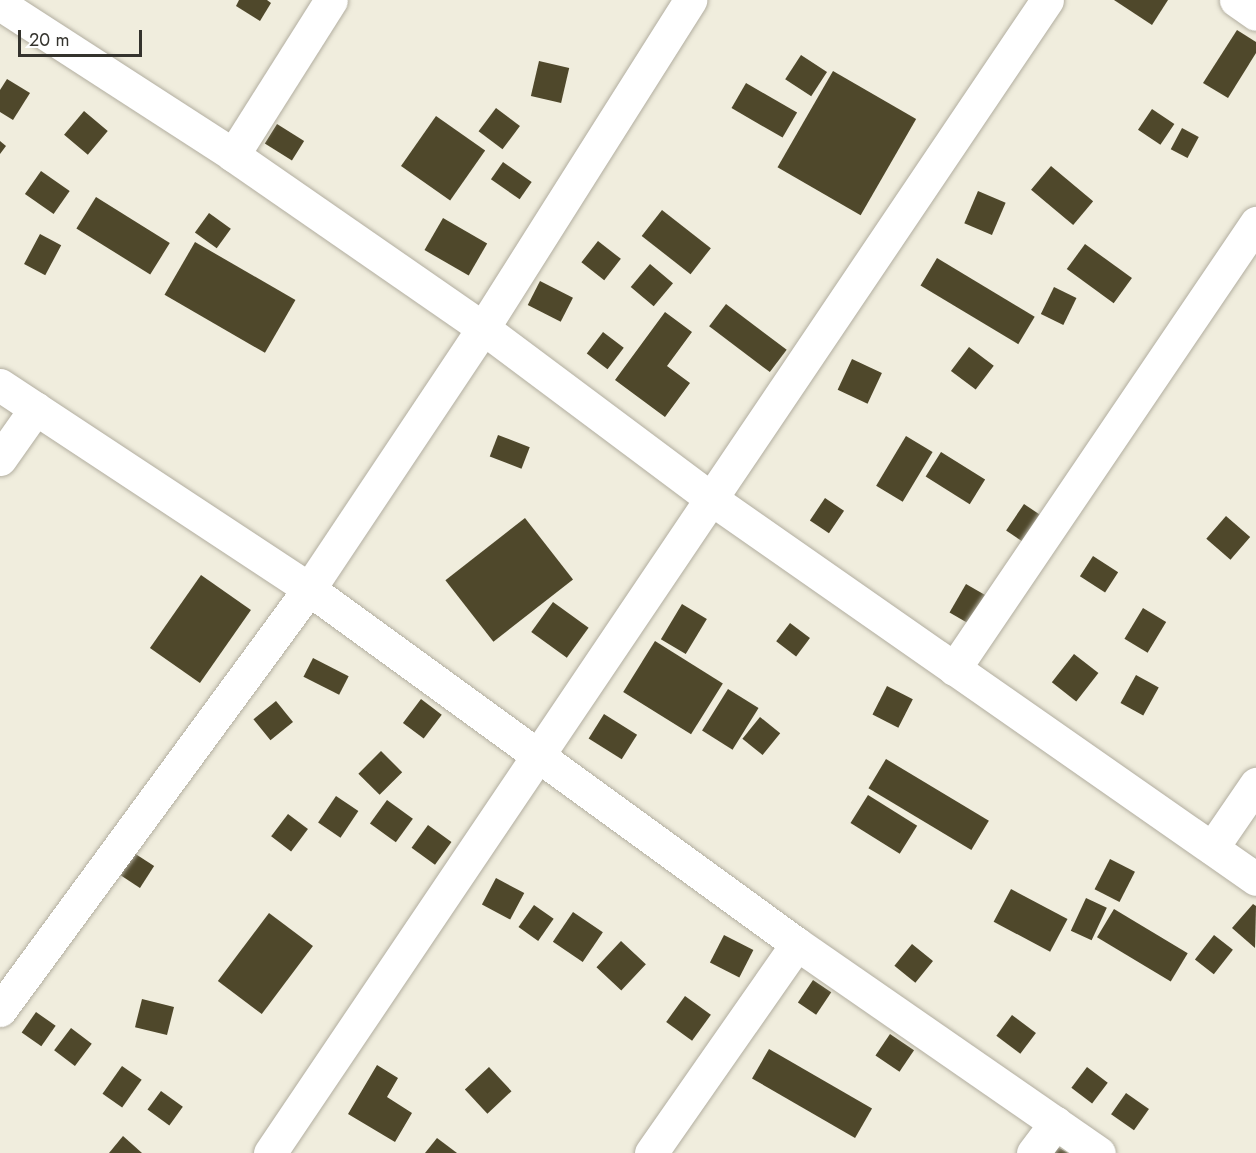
<!DOCTYPE html>
<html>
<head>
<meta charset="utf-8">
<style>
	body { margin:0 }
	#map { position:relative; width:1256px; height:1153px; overflow:hidden; background:#f0eddd; font-family:Jost,sans-serif }
	div>[style] { position:absolute }
	[style*='--x'] { left:calc(var(--x)*1px); top:calc(var(--y)*1px); width:calc(var(--w)*1px); rotate:calc(var(--a)*1deg) }
	.building>* { inset:0; background:#4f482b; transform-origin:0 0 }
	.roads { filter:drop-shadow(0 0 2px #b2aea0) drop-shadow(0 0 2px #b2aea0) }
	.minor>* { height:33px; margin:-16.5px; padding:0 16.5px; transform-origin:16.5px; border-radius:16.5px; background:#fff }
	span { translate:-50% -50%; white-space:nowrap; text-align:center; line-height:1.15; -webkit-text-stroke:6px #fff; paint-order:stroke }
	.scale { position:absolute; left:18px; top:30px; width:124px; height:27px; box-sizing:border-box; border:3px solid #34332d; border-top:0; padding-left:8px; font-size:18px; line-height:21px; white-space:nowrap; color:#34332d; -webkit-text-stroke:4px #fff; paint-order:stroke }
</style>
</head>
<body>
<div id="map">
	<div class="building">
		<div style="clip-path:polygon(239px 0,267px 0,271px 3px,260px 21px,236px 6px)"></div>
		<div style="clip-path:polygon(1114px 0,1168px 0,1152px 25px)"></div>
		<div style="clip-path:polygon(1237px 30px,1256px 42px,1256px 53px,1228px 98px,1203px 83px)"></div>
		<div style="left:801px;top:55px;width:31px;height:29px;rotate:33deg"></div>
		<div style="left:539px;top:61px;width:31px;height:36px;rotate:13deg"></div>
		<div style="left:833px;top:71px;width:96px;height:111px;rotate:30deg"></div>
		<div style="clip-path:polygon(7px 79px,30px 93px,13px 120px,0 112px,0 90px)"></div>
		<div style="left:746px;top:83px;width:59px;height:29px;rotate:30deg"></div>
		<div style="left:496px;top:108px;width:30px;height:29px;rotate:37deg"></div>
		<div style="left:1152px;top:109px;width:27px;height:25px;rotate:34deg"></div>
		<div style="left:84px;top:111px;width:31px;height:31px;rotate:40deg"></div>
		<div style="left:436px;top:116px;width:60px;height:61px;rotate:35deg"></div>
		<div style="left:277px;top:124px;width:32px;height:23px;rotate:32deg"></div>
		<div style="left:1182px;top:128px;width:19px;height:24px;rotate:28deg"></div>
		<div style="clip-path:polygon(0 141px,6px 146px,0 154px)"></div>
		<div style="left:503px;top:162px;width:35px;height:21px;rotate:35deg"></div>
		<div style="left:1051px;top:166px;width:55px;height:31px;rotate:40deg"></div>
		<div style="left:41px;top:171px;width:35px;height:28px;rotate:35deg"></div>
		<div style="left:978px;top:191px;width:30px;height:35px;rotate:23deg"></div>
		<div style="left:96px;top:197px;width:87px;height:37px;rotate:32deg"></div>
		<div style="left:662px;top:210px;width:62px;height:33px;rotate:38deg"></div>
		<div style="left:209px;top:213px;width:27px;height:24px;rotate:36deg"></div>
		<div style="left:443px;top:218px;width:51px;height:37px;rotate:30deg"></div>
		<div style="left:40px;top:234px;width:24px;height:34px;rotate:28deg"></div>
		<div style="left:598px;top:241px;width:29px;height:27px;rotate:38deg"></div>
		<div style="left:195px;top:242px;width:116px;height:61px;rotate:30deg"></div>
		<div style="left:1085px;top:244px;width:58px;height:31px;rotate:36deg"></div>
		<div style="left:937px;top:258px;width:114px;height:32px;rotate:31deg"></div>
		<div style="left:650px;top:264px;width:30px;height:30px;rotate:40deg"></div>
		<div style="left:540px;top:281px;width:37px;height:27px;rotate:27deg"></div>
		<div style="left:1054px;top:287px;width:25px;height:30px;rotate:26deg"></div>
		<div style="left:726px;top:304px;width:76px;height:28px;rotate:37deg"></div>
		<div style="clip-path:polygon(665px 312px,692px 332px,667px 366px,690px 383px,665px 417px,615px 380px)"></div>
		<div style="left:603px;top:332px;width:26px;height:27px;rotate:37deg"></div>
		<div style="left:969px;top:347px;width:31px;height:30px;rotate:37deg"></div>
		<div style="left:852px;top:359px;width:33px;height:34px;rotate:25deg"></div>
		<div style="left:498px;top:435px;width:34px;height:23px;rotate:21deg"></div>
		<div style="left:906px;top:436px;width:31px;height:58px;rotate:31deg"></div>
		<div style="left:941px;top:452px;width:52px;height:29px;rotate:32deg"></div>
		<div style="left:825px;top:498px;width:23px;height:27px;rotate:34deg"></div>
		<div style="left:1024px;top:504px;width:30px;height:32px;rotate:34deg"></div>
		<div style="left:1226px;top:516px;width:32px;height:30px;rotate:41deg"></div>
		<div style="left:525px;top:518px;width:78px;height:101px;rotate:52deg"></div>
		<div style="left:1093px;top:556px;width:30px;height:24px;rotate:33deg"></div>
		<div style="left:201px;top:575px;width:61px;height:89px;rotate:35deg"></div>
		<div style="left:966px;top:584px;width:28px;height:33px;rotate:30deg"></div>
		<div style="left:553px;top:602px;width:44px;height:37px;rotate:36deg"></div>
		<div style="left:682px;top:604px;width:29px;height:41px;rotate:31deg"></div>
		<div style="left:1143px;top:608px;width:27px;height:36px;rotate:31deg"></div>
		<div style="left:790px;top:623px;width:25px;height:23px;rotate:37deg"></div>
		<div style="left:655px;top:641px;width:80px;height:60px;rotate:32deg"></div>
		<div style="left:1074px;top:654px;width:31px;height:36px;rotate:38deg"></div>
		<div style="left:313px;top:658px;width:40px;height:21px;rotate:27deg"></div>
		<div style="left:1136px;top:675px;width:26px;height:32px;rotate:29deg"></div>
		<div style="left:887px;top:686px;width:29px;height:32px;rotate:27deg"></div>
		<div style="left:728px;top:689px;width:36px;height:49px;rotate:32deg"></div>
		<div style="left:421px;top:699px;width:26px;height:30px;rotate:37deg"></div>
		<div style="left:276px;top:701px;width:27px;height:29px;rotate:51deg"></div>
		<div style="left:604px;top:714px;width:39px;height:29px;rotate:32deg"></div>
		<div style="left:760px;top:717px;width:26px;height:28px;rotate:39deg"></div>
		<div style="left:381px;top:751px;width:30px;height:32px;rotate:45deg"></div>
		<div style="left:886px;top:759px;width:120px;height:34px;rotate:31deg"></div>
		<div style="left:868px;top:795px;width:58px;height:33px;rotate:32deg"></div>
		<div style="left:336px;top:796px;width:27px;height:32px;rotate:34deg"></div>
		<div style="left:387px;top:800px;width:32px;height:29px;rotate:36deg"></div>
		<div style="left:288px;top:814px;width:25px;height:28px;rotate:37deg"></div>
		<div style="left:428px;top:825px;width:29px;height:28px;rotate:36deg"></div>
		<div style="left:134px;top:853px;width:24px;height:26px;rotate:33deg"></div>
		<div style="left:1110px;top:859px;width:28px;height:34px;rotate:27deg"></div>
		<div style="left:496px;top:878px;width:32px;height:30px;rotate:28deg"></div>
		<div style="left:1011px;top:889px;width:64px;height:37px;rotate:28deg"></div>
		<div style="left:1086px;top:898px;width:23px;height:36px;rotate:25deg"></div>
		<div style="clip-path:polygon(1253px 904px,1256px 906px,1255px 948px,1232px 928px)"></div>
		<div style="left:534px;top:905px;width:24px;height:27px;rotate:35deg"></div>
		<div style="left:1114px;top:909px;width:86px;height:33px;rotate:31deg"></div>
		<div style="left:573px;top:912px;width:36px;height:36px;rotate:34deg"></div>
		<div style="left:269px;top:913px;width:55px;height:85px;rotate:37deg"></div>
		<div style="left:724px;top:935px;width:33px;height:31px;rotate:27deg"></div>
		<div style="left:1214px;top:935px;width:24px;height:31px;rotate:38deg"></div>
		<div style="left:621px;top:941px;width:34px;height:36px;rotate:43deg"></div>
		<div style="left:912px;top:944px;width:27px;height:28px;rotate:39deg"></div>
		<div style="left:813px;top:980px;width:22px;height:27px;rotate:34deg"></div>
		<div style="left:685px;top:996px;width:32px;height:32px;rotate:36deg"></div>
		<div style="left:142px;top:999px;width:33px;height:29px;rotate:14deg"></div>
		<div style="left:36px;top:1012px;width:24px;height:25px;rotate:35deg"></div>
		<div style="left:1012px;top:1015px;width:30px;height:26px;rotate:37deg"></div>
		<div style="left:71px;top:1028px;width:26px;height:28px;rotate:37deg"></div>
		<div style="left:890px;top:1034px;width:29px;height:26px;rotate:34deg"></div>
		<div style="left:769px;top:1049px;width:119px;height:34px;rotate:30deg"></div>
		<div style="clip-path:polygon(377px 1065px,398px 1078px,387px 1097px,412px 1113px,395px 1142px,348px 1114px)"></div>
		<div style="left:122px;top:1066px;width:24px;height:34px;rotate:35deg"></div>
		<div style="left:489px;top:1067px;width:33px;height:33px;rotate:47deg"></div>
		<div style="left:1087px;top:1067px;width:26px;height:26px;rotate:37deg"></div>
		<div style="left:161px;top:1091px;width:27px;height:23px;rotate:36deg"></div>
		<div style="left:1126px;top:1093px;width:28px;height:26px;rotate:35deg"></div>
		<div style="clip-path:polygon(123px 1136px,142px 1153px,109px 1153px)"></div>
		<div style="clip-path:polygon(437px 1138px,457px 1153px,425px 1153px)"></div>
		<div style="clip-path:polygon(1058px 1147px,1068px 1153px,1054px 1153px)"></div>
	</div>
	<div class="roads">
		<div class="minor">
			<div style="--x:1236;--y:0;--w:24;--a:35"></div>
			<div style="--x:0;--y:4;--w:278;--a:32.9"></div>
			<div style="--x:233;--y:155;--w:304;--a:34.7"></div>
			<div style="--x:483;--y:328;--w:287;--a:36.8"></div>
			<div style="--x:713;--y:500;--w:662;--a:34.91"></div>
			<div style="--x:233;--y:155;--w:183;--a:-57.7"></div>
			<div style="--x:0;--y:385;--w:370;--a:33.4"></div>
			<div style="--x:309;--y:589;--w:603;--a:36.03"></div>
			<div style="--x:797;--y:944;--w:367;--a:34.7"></div>
			<div style="--x:0;--y:459;--w:62;--a:-54.8"></div>
			<div style="--x:954;--y:669;--w:539;--a:-55.9"></div>
			<div style="--x:1212;--y:848;--w:78;--a:-55.5"></div>
			<div style="--x:0;--y:1010;--w:522;--a:-53.72"></div>
			<div style="--x:309;--y:589;--w:314;--a:-56.3"></div>
			<div style="--x:483;--y:328;--w:388;--a:-57.7"></div>
			<div style="--x:270;--y:1153;--w:1390;--a:-56.02"></div>
			<div style="--x:651;--y:1153;--w:255;--a:-55.1"></div>
			<div style="--x:1033;--y:1153;--w:38;--a:-53"></div>
		</div>
	</div>
	<div class="scale">20 m</div>
</div>
</body>
</html>
